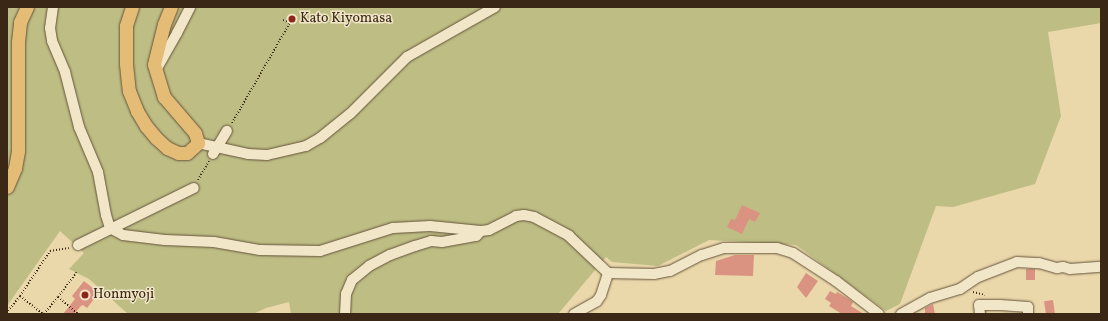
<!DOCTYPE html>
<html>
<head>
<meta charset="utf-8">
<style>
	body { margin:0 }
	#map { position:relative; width:1108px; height:321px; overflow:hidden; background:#ead8ab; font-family:Vollkorn,serif }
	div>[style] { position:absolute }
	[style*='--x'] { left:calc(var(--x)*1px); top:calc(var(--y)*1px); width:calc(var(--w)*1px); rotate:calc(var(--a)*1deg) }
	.green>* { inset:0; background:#bdbd84 }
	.building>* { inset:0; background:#db9381; transform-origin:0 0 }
	.path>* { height:2px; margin-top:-1px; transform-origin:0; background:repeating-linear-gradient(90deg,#3a2715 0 1px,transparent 0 3px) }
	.roads { filter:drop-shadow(0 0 1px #66533a) drop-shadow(0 0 1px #66533a) }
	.minor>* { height:10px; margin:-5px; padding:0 5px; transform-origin:5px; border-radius:5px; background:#f1e6c8 }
	.major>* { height:13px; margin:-6.5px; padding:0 6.5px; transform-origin:6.5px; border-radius:6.5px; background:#e5bc76 }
	.dots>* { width:11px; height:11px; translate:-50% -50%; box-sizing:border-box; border:2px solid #f1e6c8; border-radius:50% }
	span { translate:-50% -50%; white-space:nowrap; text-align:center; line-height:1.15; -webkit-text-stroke:3px #f1e6c8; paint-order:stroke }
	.poi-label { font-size:14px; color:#3a2715 }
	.left { translate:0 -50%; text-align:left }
	.frame { position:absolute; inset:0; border:8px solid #3a2715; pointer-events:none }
</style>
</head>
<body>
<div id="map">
	<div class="green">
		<div style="clip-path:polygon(7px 7px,1101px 7px,1101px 23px,1048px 32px,1061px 116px,1035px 184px,953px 207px,936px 206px,900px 304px,886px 311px,796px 245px,709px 240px,658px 266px,612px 262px,606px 257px,558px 314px,291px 314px,289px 302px,266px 308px,253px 314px,128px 314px,89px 279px,69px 269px,84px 253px,60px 231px,7px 306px)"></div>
	</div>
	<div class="building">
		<div style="clip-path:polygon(742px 205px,760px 213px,755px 222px,749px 219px,742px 234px,727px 227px,731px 219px,735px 220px)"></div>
		<div style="clip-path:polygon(735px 255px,754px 255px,753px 276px,715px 275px,716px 261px)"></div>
		<div style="left:1026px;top:269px;width:9px;height:11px"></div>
		<div style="clip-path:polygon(806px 273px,818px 281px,806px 298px,797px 287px)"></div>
		<div style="clip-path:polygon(84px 281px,99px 293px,87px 308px,83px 305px,81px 306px,74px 314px,63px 314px,75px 299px,72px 296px)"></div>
		<div style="clip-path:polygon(830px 291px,836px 294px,837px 292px,847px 298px,853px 302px,851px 306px,864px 314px,842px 314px,829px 306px,831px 303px,825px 299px)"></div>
		<div style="left:1053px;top:300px;width:14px;height:9px;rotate:82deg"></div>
		<div style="clip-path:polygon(933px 304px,935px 314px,925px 314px,925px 308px)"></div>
	</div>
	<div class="path">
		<div style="--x:283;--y:20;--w:8;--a:23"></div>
		<div style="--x:232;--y:123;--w:120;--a:-60"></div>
		<div style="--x:198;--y:180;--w:22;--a:-60"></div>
		<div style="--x:973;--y:292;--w:12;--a:14"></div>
		<div style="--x:20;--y:296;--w:29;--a:38"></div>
		<div style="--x:58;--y:297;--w:31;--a:-53"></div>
		<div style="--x:8;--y:311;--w:19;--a:-51"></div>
		<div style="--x:20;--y:296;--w:54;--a:-56.3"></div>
		<div style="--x:50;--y:251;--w:19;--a:-9"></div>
		<div style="--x:44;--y:314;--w:22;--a:-51"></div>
		<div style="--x:58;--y:297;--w:26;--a:40"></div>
	</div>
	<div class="roads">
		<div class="minor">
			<div style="--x:53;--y:7;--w:21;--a:98"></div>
			<div style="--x:50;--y:28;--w:13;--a:81"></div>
			<div style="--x:52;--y:41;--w:34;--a:67"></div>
			<div style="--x:65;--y:72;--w:57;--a:75.7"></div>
			<div style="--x:79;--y:127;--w:49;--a:67.1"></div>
			<div style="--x:98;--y:172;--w:44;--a:79.5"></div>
			<div style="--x:106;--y:215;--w:14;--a:73"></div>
			<div style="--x:110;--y:228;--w:15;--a:28"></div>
			<div style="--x:123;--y:235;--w:42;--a:6.8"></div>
			<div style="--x:165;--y:240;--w:49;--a:2.3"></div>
			<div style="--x:214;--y:242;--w:47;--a:9.9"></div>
			<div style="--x:260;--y:250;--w:60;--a:1"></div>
			<div style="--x:320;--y:251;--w:77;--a:-17.5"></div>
			<div style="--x:393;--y:228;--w:37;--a:-3"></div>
			<div style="--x:430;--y:226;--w:51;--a:5.6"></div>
			<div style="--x:481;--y:231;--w:8;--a:-7"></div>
			<div style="--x:489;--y:230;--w:30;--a:-27"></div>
			<div style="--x:516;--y:216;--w:8;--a:-7"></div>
			<div style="--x:524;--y:215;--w:10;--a:11"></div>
			<div style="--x:534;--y:217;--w:40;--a:28"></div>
			<div style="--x:569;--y:236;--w:54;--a:43.5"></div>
			<div style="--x:608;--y:273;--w:46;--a:1.2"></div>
			<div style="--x:654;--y:274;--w:16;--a:-11"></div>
			<div style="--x:670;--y:271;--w:36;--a:-27"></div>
			<div style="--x:702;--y:255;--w:23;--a:-18"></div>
			<div style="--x:724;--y:248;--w:53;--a:0"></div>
			<div style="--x:777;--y:248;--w:17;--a:17"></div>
			<div style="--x:793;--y:253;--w:51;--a:33.1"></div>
			<div style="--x:836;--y:281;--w:54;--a:37.5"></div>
			<div style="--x:156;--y:70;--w:43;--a:-60.4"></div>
			<div style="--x:177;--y:33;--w:29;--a:-63"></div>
			<div style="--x:198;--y:143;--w:51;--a:12.4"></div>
			<div style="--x:248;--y:154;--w:19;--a:3"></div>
			<div style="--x:267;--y:155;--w:40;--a:-13"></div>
			<div style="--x:306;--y:146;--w:16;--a:-30"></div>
			<div style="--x:320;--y:138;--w:38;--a:-39"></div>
			<div style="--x:350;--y:114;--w:81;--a:-45"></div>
			<div style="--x:407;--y:57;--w:101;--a:-29.6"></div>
			<div style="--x:213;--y:154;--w:27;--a:-59"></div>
			<div style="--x:78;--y:245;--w:129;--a:-26.2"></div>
			<div style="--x:345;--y:314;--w:20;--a:-87"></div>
			<div style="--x:346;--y:294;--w:15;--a:-67"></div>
			<div style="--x:352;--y:280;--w:22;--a:-39"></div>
			<div style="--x:369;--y:266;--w:24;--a:-28"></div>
			<div style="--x:390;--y:255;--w:27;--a:-20"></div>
			<div style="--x:415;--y:246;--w:17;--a:-17"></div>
			<div style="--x:431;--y:241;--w:11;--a:5"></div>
			<div style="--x:442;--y:242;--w:35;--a:-10"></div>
			<div style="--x:476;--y:236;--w:7;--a:-45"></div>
			<div style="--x:574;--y:314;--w:26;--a:-29"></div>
			<div style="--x:597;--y:301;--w:7;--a:-56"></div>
			<div style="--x:601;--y:295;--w:23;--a:-72"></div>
			<div style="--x:901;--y:314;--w:33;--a:-29"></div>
			<div style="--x:930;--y:298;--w:31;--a:-17"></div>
			<div style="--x:960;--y:289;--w:22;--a:-34"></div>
			<div style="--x:978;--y:277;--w:42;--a:-21"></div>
			<div style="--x:1017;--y:262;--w:22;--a:3"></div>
			<div style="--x:1039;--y:263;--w:19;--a:16"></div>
			<div style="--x:1057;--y:268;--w:6;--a:-9"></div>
			<div style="--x:1063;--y:267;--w:7;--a:16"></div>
			<div style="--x:1070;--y:269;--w:31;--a:-4"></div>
			<div style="--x:980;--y:314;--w:9;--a:-96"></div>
			<div style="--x:979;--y:305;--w:21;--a:0"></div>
			<div style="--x:1000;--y:305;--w:28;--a:4"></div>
			<div style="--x:1028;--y:307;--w:7;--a:90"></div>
		</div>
		<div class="major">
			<div style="--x:132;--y:7;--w:20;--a:108"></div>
			<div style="--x:126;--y:26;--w:38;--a:90"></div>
			<div style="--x:126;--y:64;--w:27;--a:84"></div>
			<div style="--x:129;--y:91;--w:22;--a:68"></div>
			<div style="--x:137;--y:111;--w:17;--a:59"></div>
			<div style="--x:146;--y:126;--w:16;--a:50"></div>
			<div style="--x:156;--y:138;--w:15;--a:42"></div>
			<div style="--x:167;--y:148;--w:12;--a:24"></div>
			<div style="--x:178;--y:153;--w:9;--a:0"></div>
			<div style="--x:187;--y:153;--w:15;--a:-42"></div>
			<div style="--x:198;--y:143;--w:10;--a:-107"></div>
			<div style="--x:195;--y:133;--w:48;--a:-130.7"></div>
			<div style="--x:164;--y:97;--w:34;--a:-107"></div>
			<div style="--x:154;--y:64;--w:41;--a:-76"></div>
			<div style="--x:164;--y:24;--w:18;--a:-68"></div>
			<div style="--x:7;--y:187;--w:21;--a:-67"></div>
			<div style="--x:15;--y:168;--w:17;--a:-80"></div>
			<div style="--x:18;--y:151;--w:109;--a:-90"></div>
			<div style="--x:18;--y:42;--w:20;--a:-84"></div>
			<div style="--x:20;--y:22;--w:17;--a:-65"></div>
		</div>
	</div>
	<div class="dots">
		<div style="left:292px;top:19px;background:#8f2418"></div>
		<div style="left:85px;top:295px;background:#8f2418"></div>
	</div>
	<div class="poi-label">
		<span class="left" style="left:300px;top:19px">Kato Kiyomasa</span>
		<span class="left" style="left:93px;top:295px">Honmyoji</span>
	</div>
	<div class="frame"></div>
</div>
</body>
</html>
